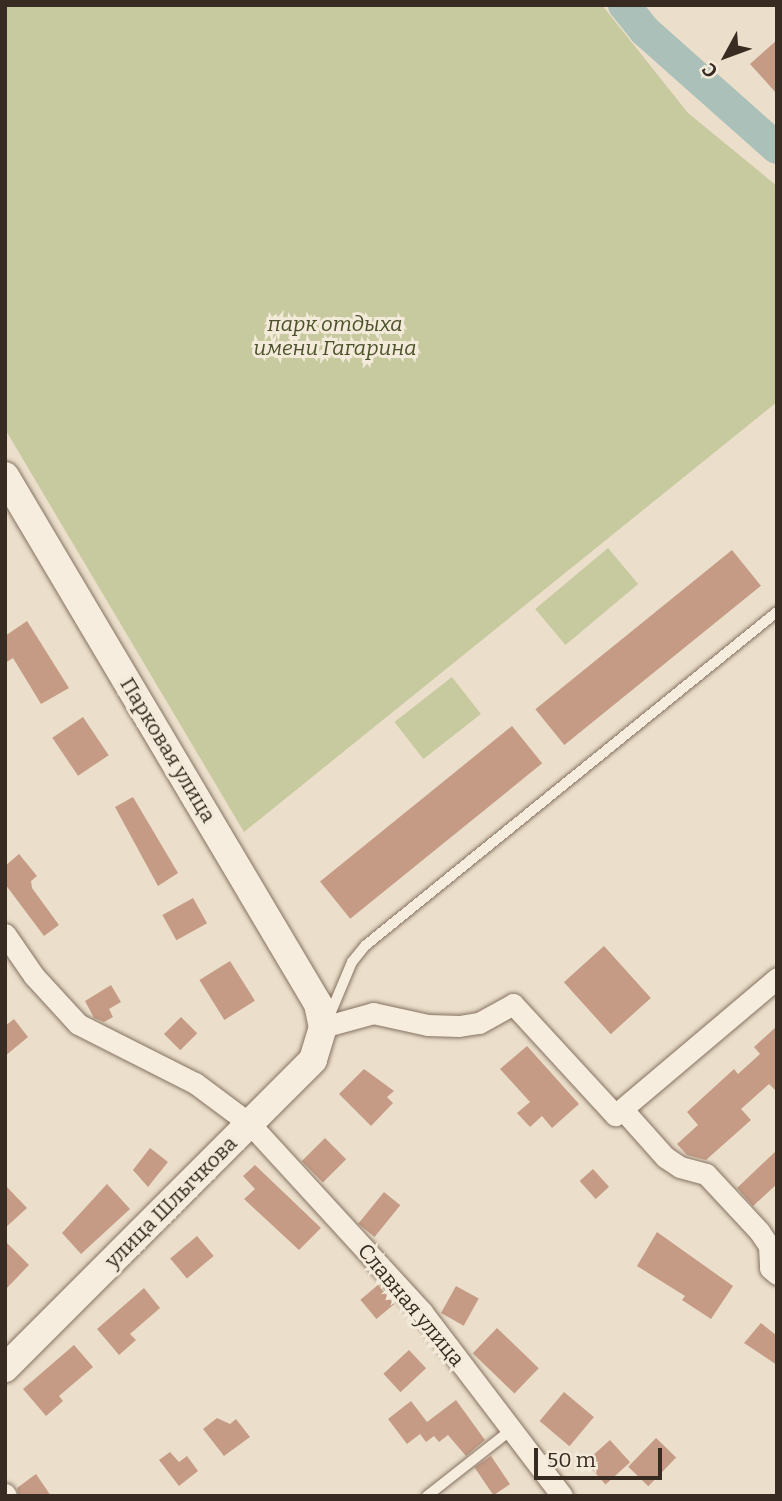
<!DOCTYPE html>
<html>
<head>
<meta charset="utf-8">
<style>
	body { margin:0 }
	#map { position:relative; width:782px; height:1501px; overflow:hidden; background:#ebdfcb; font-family:Bitter,serif }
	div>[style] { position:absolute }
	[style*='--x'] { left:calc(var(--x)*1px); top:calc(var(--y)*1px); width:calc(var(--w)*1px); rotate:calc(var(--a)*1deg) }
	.green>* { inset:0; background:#c7c99f; transform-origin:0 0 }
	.river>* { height:32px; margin:-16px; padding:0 16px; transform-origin:16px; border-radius:16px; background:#abc0b8 }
	.building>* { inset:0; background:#c59b85; transform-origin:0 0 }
	.roads { filter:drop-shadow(0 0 2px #867261) drop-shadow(0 0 2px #867261) }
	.lane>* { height:10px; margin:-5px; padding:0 5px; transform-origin:5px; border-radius:5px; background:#f6edde }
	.street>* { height:21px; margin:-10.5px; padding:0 10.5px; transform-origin:10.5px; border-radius:10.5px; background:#f6edde }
	.secondary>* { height:28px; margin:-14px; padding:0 14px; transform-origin:14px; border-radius:14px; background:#f6edde }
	span { translate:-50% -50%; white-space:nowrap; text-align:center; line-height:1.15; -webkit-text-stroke:6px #f3eada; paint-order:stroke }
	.park-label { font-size:21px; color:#4c532b; font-style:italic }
	.street-label { font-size:21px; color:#382b22 }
	.frame { position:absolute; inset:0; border:7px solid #382b22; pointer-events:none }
	.north { position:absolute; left:691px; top:21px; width:70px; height:70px; -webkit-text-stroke:5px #f3eada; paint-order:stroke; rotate:229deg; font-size:19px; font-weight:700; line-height:28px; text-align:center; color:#382b22 }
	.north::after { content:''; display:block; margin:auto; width:24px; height:32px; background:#382b22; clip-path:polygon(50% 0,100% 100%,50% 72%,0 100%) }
	.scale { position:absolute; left:534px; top:1448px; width:128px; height:32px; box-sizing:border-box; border:4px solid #382b22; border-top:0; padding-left:9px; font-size:21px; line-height:24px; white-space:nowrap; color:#382b22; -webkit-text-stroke:5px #f3eada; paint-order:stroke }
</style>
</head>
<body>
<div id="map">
	<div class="green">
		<div style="clip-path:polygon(5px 5px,602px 5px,688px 113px,777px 186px,777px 402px,244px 832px,5px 429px)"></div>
		<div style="left:608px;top:548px;width:47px;height:95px;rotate:50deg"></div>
		<div style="left:452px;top:677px;width:47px;height:73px;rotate:52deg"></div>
	</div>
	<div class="river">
		<div style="--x:624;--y:5;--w:33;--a:51"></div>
		<div style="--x:645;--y:31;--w:176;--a:41.6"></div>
	</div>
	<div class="building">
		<div style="clip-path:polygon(777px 40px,777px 94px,750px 64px)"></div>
		<div style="left:732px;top:550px;width:46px;height:253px;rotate:51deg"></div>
		<div style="clip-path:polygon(27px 621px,69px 688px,41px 704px,13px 658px,5px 663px,5px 636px)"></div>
		<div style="left:83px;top:717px;width:46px;height:37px;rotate:56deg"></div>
		<div style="left:512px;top:726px;width:48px;height:247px;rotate:51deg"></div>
		<div style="clip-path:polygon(133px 797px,178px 873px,158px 886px,115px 807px)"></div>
		<div style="clip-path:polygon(19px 854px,37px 876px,31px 881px,32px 888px,59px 925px,44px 936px,5px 884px,5px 866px)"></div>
		<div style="left:193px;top:898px;width:29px;height:35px;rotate:61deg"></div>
		<div style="left:604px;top:946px;width:70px;height:54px;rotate:48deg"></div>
		<div style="left:230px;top:961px;width:47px;height:36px;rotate:58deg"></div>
		<div style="clip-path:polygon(111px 985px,121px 1002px,109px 1009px,113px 1017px,104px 1022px,94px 1018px,85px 1001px)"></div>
		<div style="left:181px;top:1017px;width:23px;height:24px;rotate:45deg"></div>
		<div style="clip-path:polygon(14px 1019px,28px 1037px,5px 1056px,5px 1026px)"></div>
		<div style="clip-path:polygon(777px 1026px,777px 1092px,769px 1084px,741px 1109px,751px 1120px,706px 1160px,687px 1155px,677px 1144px,698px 1125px,687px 1112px,734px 1069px,738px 1074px,760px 1054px,754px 1047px)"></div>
		<div style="clip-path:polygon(527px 1046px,579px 1104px,552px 1128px,542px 1116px,530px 1127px,517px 1113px,530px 1102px,500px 1069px)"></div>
		<div style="clip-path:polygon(364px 1069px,394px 1091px,387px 1097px,393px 1103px,371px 1126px,339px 1094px)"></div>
		<div style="left:325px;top:1138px;width:30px;height:33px;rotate:45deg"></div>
		<div style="clip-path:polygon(150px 1148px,168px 1162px,148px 1187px,133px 1170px)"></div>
		<div style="clip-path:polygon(777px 1150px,777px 1184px,753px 1206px,737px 1188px)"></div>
		<div style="clip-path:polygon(255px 1165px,321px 1228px,299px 1250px,244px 1199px,255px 1189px,243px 1176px)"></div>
		<div style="left:593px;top:1169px;width:24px;height:18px;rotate:48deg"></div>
		<div style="clip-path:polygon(107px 1184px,130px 1209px,81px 1254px,62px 1233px)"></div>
		<div style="clip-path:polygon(5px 1185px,27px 1208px,5px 1228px)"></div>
		<div style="left:384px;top:1192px;width:21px;height:41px;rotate:39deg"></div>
		<div style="clip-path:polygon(657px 1232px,733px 1286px,711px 1319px,682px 1300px,685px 1296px,637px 1266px)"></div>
		<div style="left:197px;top:1236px;width:26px;height:35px;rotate:50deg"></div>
		<div style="clip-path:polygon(5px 1241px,29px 1265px,5px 1290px)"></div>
		<div style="left:378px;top:1285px;width:25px;height:23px;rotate:50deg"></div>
		<div style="left:456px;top:1286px;width:26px;height:31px;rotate:29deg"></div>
		<div style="clip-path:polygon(144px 1288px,160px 1308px,130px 1334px,136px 1340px,119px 1355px,97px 1329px)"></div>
		<div style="clip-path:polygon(761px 1323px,777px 1336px,777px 1365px,744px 1343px)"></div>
		<div style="left:497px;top:1328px;width:58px;height:35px;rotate:44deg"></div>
		<div style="clip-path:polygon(74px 1345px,93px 1367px,59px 1396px,63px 1401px,46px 1416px,23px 1389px)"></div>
		<div style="left:409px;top:1350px;width:25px;height:35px;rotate:47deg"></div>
		<div style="left:564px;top:1392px;width:39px;height:38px;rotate:40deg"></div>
		<div style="clip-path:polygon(456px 1400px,485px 1440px,466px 1456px,448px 1435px,439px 1442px,434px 1436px,426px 1442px,420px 1434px,407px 1444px,388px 1419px,411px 1401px,427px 1422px)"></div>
		<div style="clip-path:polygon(217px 1418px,230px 1424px,236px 1419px,250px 1437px,224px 1456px,203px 1429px)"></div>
		<div style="left:656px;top:1438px;width:28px;height:40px;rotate:44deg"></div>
		<div style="left:610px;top:1440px;width:30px;height:33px;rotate:48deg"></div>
		<div style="clip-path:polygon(170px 1452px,179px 1462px,187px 1456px,198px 1471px,179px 1486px,159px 1460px)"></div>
		<div style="left:491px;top:1456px;width:34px;height:20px;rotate:56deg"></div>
		<div style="clip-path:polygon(36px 1474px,51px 1496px,19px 1496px,17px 1488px)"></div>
	</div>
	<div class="roads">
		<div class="lane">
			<div style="--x:328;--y:1019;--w:62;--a:-67.2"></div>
			<div style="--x:352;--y:962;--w:22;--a:-51"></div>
			<div style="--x:366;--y:945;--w:529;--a:-39.02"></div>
			<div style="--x:427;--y:1496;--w:107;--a:-38.2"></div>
		</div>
		<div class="street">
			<div style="--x:5;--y:934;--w:51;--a:55.4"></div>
			<div style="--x:34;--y:976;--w:65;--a:47.5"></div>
			<div style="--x:78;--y:1024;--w:131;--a:26.8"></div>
			<div style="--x:195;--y:1083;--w:69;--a:36.7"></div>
			<div style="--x:250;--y:1124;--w:255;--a:47.5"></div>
			<div style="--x:422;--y:1312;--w:231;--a:52.7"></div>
			<div style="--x:323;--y:1027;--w:52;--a:-15.6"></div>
			<div style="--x:373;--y:1013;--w:56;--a:12.3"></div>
			<div style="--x:428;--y:1025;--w:31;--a:2"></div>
			<div style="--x:459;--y:1026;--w:20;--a:-9"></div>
			<div style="--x:479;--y:1023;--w:39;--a:-29"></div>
			<div style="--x:513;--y:1004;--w:151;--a:47.4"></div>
			<div style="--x:615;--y:1115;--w:212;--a:-40.2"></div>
			<div style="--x:624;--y:1111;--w:62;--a:48.3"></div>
			<div style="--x:665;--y:1157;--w:18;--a:34"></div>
			<div style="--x:680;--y:1167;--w:27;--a:15"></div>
			<div style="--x:706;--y:1174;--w:78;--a:47.1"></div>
			<div style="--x:759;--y:1231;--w:18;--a:56"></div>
			<div style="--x:769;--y:1246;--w:22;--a:87"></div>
			<div style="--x:770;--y:1268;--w:9;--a:41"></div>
			<div style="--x:5;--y:1494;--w:2;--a:63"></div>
		</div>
		<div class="secondary">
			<div style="--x:5;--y:476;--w:614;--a:59.34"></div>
			<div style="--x:318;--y:1004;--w:24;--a:78"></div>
			<div style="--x:323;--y:1027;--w:34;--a:107"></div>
			<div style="--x:313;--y:1060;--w:436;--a:135"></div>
		</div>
	</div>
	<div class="park-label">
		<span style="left:335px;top:336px">парк отдыха<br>имени Гагарина</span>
	</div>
	<div class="street-label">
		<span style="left:168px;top:750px;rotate:59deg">Парковая улица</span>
		<span style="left:171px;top:1202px;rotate:-45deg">улица Шлычкова</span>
		<span style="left:411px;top:1305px;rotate:50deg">Славная улица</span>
	</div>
	<div class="frame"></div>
	<div class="north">С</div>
	<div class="scale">50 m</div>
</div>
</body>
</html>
